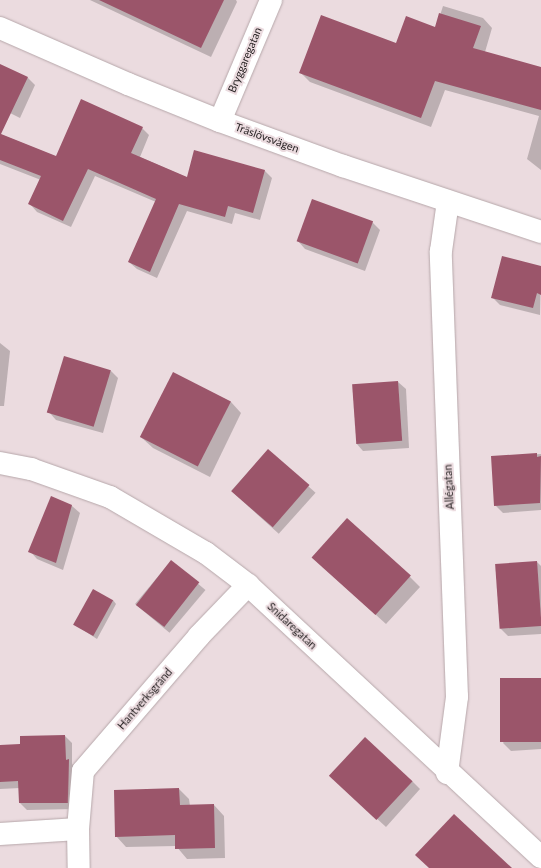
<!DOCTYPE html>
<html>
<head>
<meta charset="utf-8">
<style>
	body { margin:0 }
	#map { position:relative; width:541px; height:868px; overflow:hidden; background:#ebdbdf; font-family:Lato,sans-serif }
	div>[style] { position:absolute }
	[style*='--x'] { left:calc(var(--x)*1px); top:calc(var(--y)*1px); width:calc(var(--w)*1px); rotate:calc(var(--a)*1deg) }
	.shadow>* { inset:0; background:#0003; transform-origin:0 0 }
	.building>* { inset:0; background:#9b556a; transform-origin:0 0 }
	.roads { filter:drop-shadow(0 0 1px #b6a7aa) drop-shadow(0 0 1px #b6a7aa) }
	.street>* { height:22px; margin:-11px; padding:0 11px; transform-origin:11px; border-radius:11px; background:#fff }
	.secondary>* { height:22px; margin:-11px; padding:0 11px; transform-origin:11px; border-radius:11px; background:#fff }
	span { translate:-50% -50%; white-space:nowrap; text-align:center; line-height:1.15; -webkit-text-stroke:4px #ebdbdf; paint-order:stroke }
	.street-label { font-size:11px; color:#282324 }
</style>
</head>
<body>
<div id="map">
	<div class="shadow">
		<div style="clip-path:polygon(90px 0,236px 0,237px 2px,211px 57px)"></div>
		<div style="clip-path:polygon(443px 6px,483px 18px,492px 28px,485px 52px,541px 68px,541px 170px,527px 159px,539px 116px,445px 90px,431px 127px,310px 82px,300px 72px,397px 45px,436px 28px)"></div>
		<div style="clip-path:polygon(0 65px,28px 78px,35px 85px,20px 118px,0 108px)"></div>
		<div style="clip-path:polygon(142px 128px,149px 135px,140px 157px,188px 178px,195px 151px,265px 171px,272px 178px,260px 220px,235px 213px,232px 224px,187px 211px,157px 278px,137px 269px,129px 262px,156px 202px,95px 176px,71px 227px,37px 212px,30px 204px,41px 180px,0 164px,0 134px,57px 157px)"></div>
		<div style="clip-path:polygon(372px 222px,380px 230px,365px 271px,305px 249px,298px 241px)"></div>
		<div style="clip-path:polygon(541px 267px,540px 315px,500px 305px,492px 297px)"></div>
		<div style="clip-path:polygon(0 343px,10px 351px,4px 406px,0 406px)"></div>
		<div style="clip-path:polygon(111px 371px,118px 378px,103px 433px,56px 420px,49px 412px)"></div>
		<div style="clip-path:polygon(174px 374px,231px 402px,241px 413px,210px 477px,153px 448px,142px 438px)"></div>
		<div style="clip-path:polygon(398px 382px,406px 389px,409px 448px,363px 451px,356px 443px)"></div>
		<div style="left:268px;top:450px;width:64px;height:55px;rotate:42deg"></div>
		<div style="clip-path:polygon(541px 454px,541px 510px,503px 513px,495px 505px,492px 457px)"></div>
		<div style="clip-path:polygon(52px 498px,72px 506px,80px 513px,63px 570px,37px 559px,30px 551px)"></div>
		<div style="left:171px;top:561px;width:45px;height:56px;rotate:40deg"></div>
		<div style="clip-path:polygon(537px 562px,541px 566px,541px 634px,508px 636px,500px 628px)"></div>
		<div style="clip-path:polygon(323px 567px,410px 577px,420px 587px,386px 624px)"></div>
		<div style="clip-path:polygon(113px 600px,116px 604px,97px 639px,74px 624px)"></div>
		<div style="clip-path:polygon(541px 679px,541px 749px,511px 751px,503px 743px)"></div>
		<div style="clip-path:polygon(65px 736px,72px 743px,72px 764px,75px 767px,74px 809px,27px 810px,20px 803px,20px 788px,0 789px,0 746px,21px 745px)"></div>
		<div style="clip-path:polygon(412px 781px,420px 789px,386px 827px,338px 783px)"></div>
		<div style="clip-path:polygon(179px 789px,189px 799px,190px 806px,214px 805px,224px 816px,225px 858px,187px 859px,176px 846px,126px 847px,116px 836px)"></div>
	</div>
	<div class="building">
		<div style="clip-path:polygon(99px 0,224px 0,201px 48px)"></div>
		<div style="clip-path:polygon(439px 13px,481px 26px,473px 48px,541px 67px,541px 110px,435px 81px,421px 118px,299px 73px,321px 15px,396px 43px,406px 16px,435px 27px)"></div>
		<div style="clip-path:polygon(0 64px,28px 77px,1px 134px,56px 156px,81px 99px,143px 127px,131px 153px,187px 177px,194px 150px,265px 170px,253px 213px,228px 206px,225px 217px,179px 204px,150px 272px,128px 262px,156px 199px,88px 169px,63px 221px,28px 204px,41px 176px,0 160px)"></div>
		<div style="left:312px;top:199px;width:65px;height:45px;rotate:20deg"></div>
		<div style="clip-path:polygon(502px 256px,541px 266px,541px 295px,537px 293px,533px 308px,491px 298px)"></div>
		<div style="left:64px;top:356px;width:49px;height:59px;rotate:17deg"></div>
		<div style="left:173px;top:372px;width:65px;height:73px;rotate:27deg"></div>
		<div style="left:398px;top:381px;width:60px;height:46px;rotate:86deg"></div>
		<div style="left:268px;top:449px;width:55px;height:56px;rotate:41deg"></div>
		<div style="clip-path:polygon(537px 453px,537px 457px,541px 456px,540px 503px,494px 506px,491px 456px)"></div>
		<div style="clip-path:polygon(51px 496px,72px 505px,56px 563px,28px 552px)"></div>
		<div style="left:347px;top:518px;width:86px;height:53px;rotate:42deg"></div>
		<div style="left:171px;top:560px;width:36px;height:57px;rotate:38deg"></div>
		<div style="left:537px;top:561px;width:65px;height:42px;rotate:86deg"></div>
		<div style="left:93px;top:589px;width:23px;height:41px;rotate:29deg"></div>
		<div style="left:541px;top:678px;width:64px;height:41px;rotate:90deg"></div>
		<div style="clip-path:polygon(65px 735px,66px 760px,69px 759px,68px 803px,19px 803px,18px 781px,0 782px,0 745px,20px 744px,20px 736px)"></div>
		<div style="left:365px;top:737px;width:65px;height:53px;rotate:43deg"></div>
		<div style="clip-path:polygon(179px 788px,180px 805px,214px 804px,215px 848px,175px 849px,175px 835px,115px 837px,114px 790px)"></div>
		<div style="clip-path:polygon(454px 814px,512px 868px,429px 868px,415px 855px)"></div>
	</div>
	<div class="roads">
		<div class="street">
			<div style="--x:220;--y:121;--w:131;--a:-67.1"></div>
			<div style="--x:0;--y:463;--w:32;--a:11"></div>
			<div style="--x:31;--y:469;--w:84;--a:19.5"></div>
			<div style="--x:110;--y:497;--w:111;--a:30.3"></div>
			<div style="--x:206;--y:553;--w:53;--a:37.3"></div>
			<div style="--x:248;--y:585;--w:400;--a:42.9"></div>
			<div style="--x:447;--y:773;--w:77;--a:-82.5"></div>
			<div style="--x:457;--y:697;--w:446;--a:-92.1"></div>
			<div style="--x:441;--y:251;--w:50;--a:-82"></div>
			<div style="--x:78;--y:829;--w:58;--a:-85.1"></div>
			<div style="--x:83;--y:771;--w:178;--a:-49.3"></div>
			<div style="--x:199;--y:636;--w:71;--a:-46.1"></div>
			<div style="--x:0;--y:834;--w:78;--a:-3.7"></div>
			<div style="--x:78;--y:829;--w:39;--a:89"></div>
		</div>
		<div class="secondary">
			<div style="--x:0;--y:28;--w:140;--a:23.6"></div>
			<div style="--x:128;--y:84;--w:99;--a:21.9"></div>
			<div style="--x:220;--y:121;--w:131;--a:20.1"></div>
			<div style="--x:343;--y:166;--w:209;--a:18.4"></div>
		</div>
	</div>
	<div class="street-label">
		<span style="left:245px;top:60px;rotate:-67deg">Bryggaregatan</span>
		<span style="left:267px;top:138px;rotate:20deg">Träslövsvägen</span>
		<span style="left:449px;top:487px;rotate:-93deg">Allégatan</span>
		<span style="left:292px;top:626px;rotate:43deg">Snidaregatan</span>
		<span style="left:145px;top:699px;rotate:-49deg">Hantverksgränd</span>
	</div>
</div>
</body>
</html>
